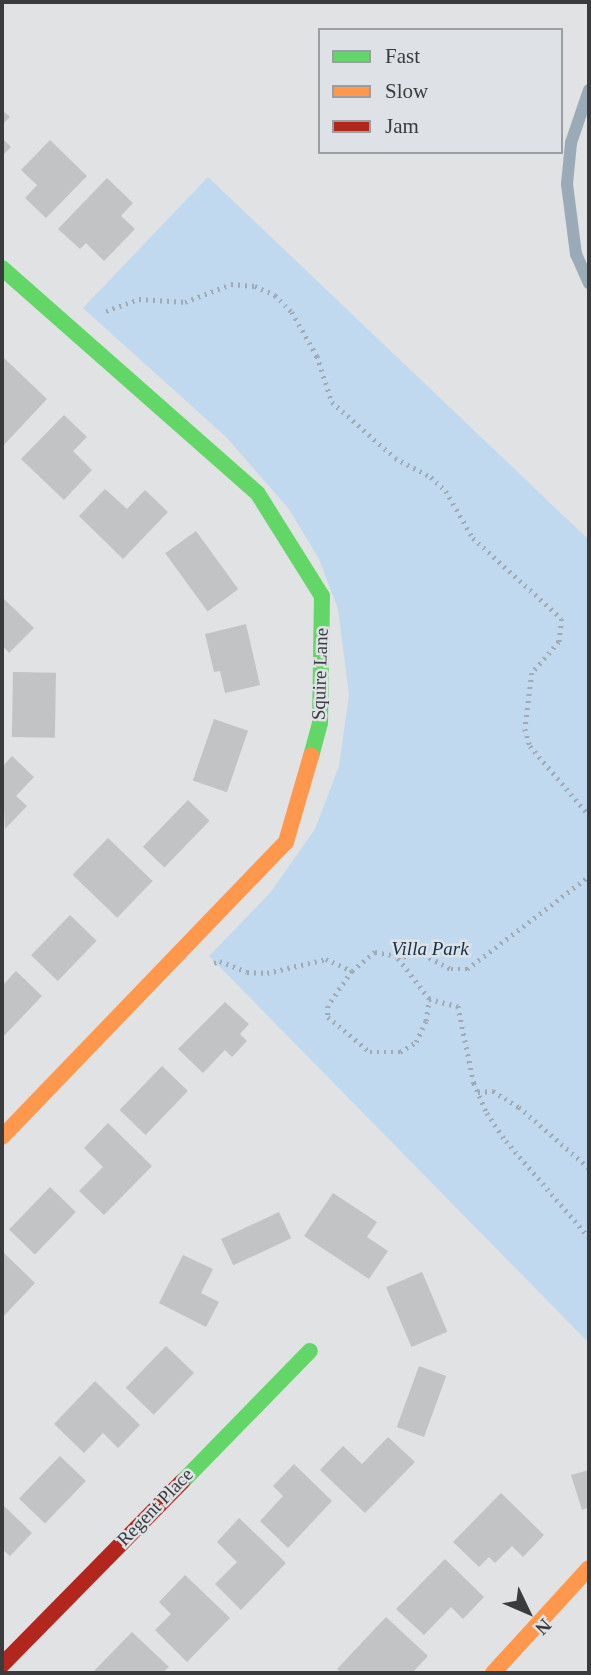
<!DOCTYPE html>
<html>
<head>
<meta charset="utf-8">
<style>
	body { margin:0 }
	#map { position:relative; width:591px; height:1675px; overflow:hidden; background:#e0e2e4; font-family:"Times New Roman",serif }
	div>[style] { position:absolute }
	[style*='--x'] { left:calc(var(--x)*1px); top:calc(var(--y)*1px); width:calc(var(--w)*1px); rotate:calc(var(--a)*1deg) }
	.green>* { inset:0; background:#c0d9ee }
	.building>* { inset:0; background:#c1c3c4; transform-origin:0 0 }
	.path>* { height:4.5px; margin-top:-2.25px; transform-origin:0; background:repeating-linear-gradient(90deg,#a0aab3 0 2px,transparent 0 7px) }
	.lane>* { height:12px; margin:-6px; padding:0 6px; transform-origin:6px; border-radius:6px; background:#9baab7 }
	.fast>* { height:16px; margin:-8px; padding:0 8px; transform-origin:8px; border-radius:8px; background:#63d668 }
	.slow>* { height:16px; margin:-8px; padding:0 8px; transform-origin:8px; border-radius:8px; background:#ff974d }
	.jam>* { height:16px; margin:-8px; padding:0 8px; transform-origin:8px; border-radius:8px; background:#b3261e }
	span { translate:-50% -50%; white-space:nowrap; text-align:center; line-height:1.15; -webkit-text-stroke:5px #dee2e6; paint-order:stroke }
	.street-label { font-size:19px; color:#393b3c }
	.park-label { font-size:19px; color:#0e314b; font-style:italic }
	.frame { position:absolute; inset:0; border:4px solid #393b3c; pointer-events:none }
	.legend { position:absolute; left:318px; top:28px; width:245px; height:126px; box-sizing:border-box; background:#dee2e6; border:2px solid #9c9fa2; margin:0; padding:9px 12px; list-style:none; font-size:21px; color:#393b3c }
	.legend li { display:flex; align-items:center; gap:14px; height:35px }
	.legend b { width:35px; border:2px solid #9c9fa2 }
	.north { position:absolute; left:493px; top:1577px; width:70px; height:70px; -webkit-text-stroke:5px #dee2e6; paint-order:stroke; rotate:134deg; font-size:19px; font-weight:700; line-height:28px; text-align:center; color:#393b3c }
	.north::after { content:''; display:block; margin:auto; width:24px; height:32px; background:#393b3c; clip-path:polygon(50% 0,100% 100%,50% 72%,0 100%) }
</style>
</head>
<body>
<div id="map">
	<div class="green">
		<div style="clip-path:polygon(208px 177px,589px 540px,589px 1343px,209px 956px,270px 893px,315px 829px,339px 766px,349px 695px,338px 609px,319px 559px,289px 509px,226px 437px,83px 308px)"></div>
	</div>
	<div class="building">
		<div style="clip-path:polygon(2px 110px,10px 117px,2px 125px)"></div>
		<div style="clip-path:polygon(2px 138px,11px 147px,2px 156px)"></div>
		<div style="clip-path:polygon(50px 140px,87px 176px,46px 218px,25px 198px,37px 185px,21px 170px)"></div>
		<div style="clip-path:polygon(107px 178px,133px 203px,121px 216px,135px 229px,104px 261px,86px 243px,80px 249px,58px 229px)"></div>
		<div style="clip-path:polygon(4px 358px,47px 399px,2px 447px,2px 360px)"></div>
		<div style="clip-path:polygon(64px 415px,87px 437px,73px 451px,92px 470px,64px 500px,21px 459px)"></div>
		<div style="clip-path:polygon(105px 489px,127px 509px,145px 490px,168px 512px,123px 559px,79px 516px)"></div>
		<div style="left:196px;top:531px;width:72px;height:38px;rotate:54deg"></div>
		<div style="clip-path:polygon(2px 597px,34px 628px,9px 653px,2px 645px)"></div>
		<div style="clip-path:polygon(246px 624px,260px 685px,225px 693px,220px 671px,214px 672px,205px 634px)"></div>
		<div style="left:13px;top:672px;width:43px;height:65px;rotate:1deg"></div>
		<div style="left:214px;top:719px;width:36px;height:65px;rotate:19deg"></div>
		<div style="clip-path:polygon(12px 756px,34px 777px,16px 796px,27px 806px,5px 829px,2px 767px)"></div>
		<div style="left:188px;top:800px;width:30px;height:65px;rotate:44deg"></div>
		<div style="left:108px;top:838px;width:62px;height:51px;rotate:44deg"></div>
		<div style="left:70px;top:915px;width:37px;height:56px;rotate:44deg"></div>
		<div style="clip-path:polygon(16px 971px,42px 996px,2px 1038px,2px 986px)"></div>
		<div style="clip-path:polygon(225px 1002px,249px 1024px,240px 1034px,247px 1041px,232px 1057px,225px 1050px,203px 1073px,178px 1049px)"></div>
		<div style="left:162px;top:1066px;width:36px;height:61px;rotate:44deg"></div>
		<div style="clip-path:polygon(108px 1123px,152px 1166px,104px 1215px,79px 1191px,103px 1167px,84px 1148px)"></div>
		<div style="left:50px;top:1187px;width:36px;height:59px;rotate:44deg"></div>
		<div style="clip-path:polygon(333px 1193px,377px 1222px,367px 1237px,388px 1251px,369px 1279px,304px 1236px)"></div>
		<div style="left:279px;top:1212px;width:29px;height:64px;rotate:65deg"></div>
		<div style="clip-path:polygon(2px 1251px,35px 1283px,2px 1318px)"></div>
		<div style="clip-path:polygon(183px 1255px,213px 1269px,201px 1293px,219px 1302px,206px 1327px,159px 1303px)"></div>
		<div style="left:422px;top:1272px;width:65px;height:39px;rotate:67deg"></div>
		<div style="left:166px;top:1346px;width:39px;height:58px;rotate:44deg"></div>
		<div style="left:419px;top:1366px;width:29px;height:65px;rotate:20deg"></div>
		<div style="clip-path:polygon(95px 1381px,140px 1425px,118px 1448px,103px 1433px,84px 1453px,54px 1424px)"></div>
		<div style="clip-path:polygon(388px 1437px,415px 1462px,365px 1513px,320px 1470px,343px 1446px,362px 1464px)"></div>
		<div style="left:60px;top:1456px;width:36px;height:59px;rotate:44deg"></div>
		<div style="clip-path:polygon(294px 1464px,332px 1501px,288px 1548px,260px 1521px,283px 1496px,273px 1486px)"></div>
		<div style="clip-path:polygon(589px 1470px,589px 1507px,582px 1510px,571px 1475px)"></div>
		<div style="clip-path:polygon(501px 1493px,544px 1535px,523px 1557px,512px 1546px,495px 1563px,489px 1557px,479px 1567px,453px 1542px)"></div>
		<div style="clip-path:polygon(2px 1504px,32px 1533px,10px 1556px,2px 1549px)"></div>
		<div style="clip-path:polygon(239px 1518px,286px 1563px,241px 1610px,215px 1584px,237px 1562px,217px 1542px)"></div>
		<div style="clip-path:polygon(445px 1559px,484px 1597px,463px 1619px,451px 1607px,424px 1635px,396px 1609px)"></div>
		<div style="clip-path:polygon(185px 1575px,230px 1618px,187px 1662px,155px 1630px,171px 1614px,159px 1602px)"></div>
		<div style="clip-path:polygon(386px 1617px,428px 1656px,412px 1673px,342px 1673px,337px 1669px)"></div>
		<div style="clip-path:polygon(132px 1632px,169px 1667px,162px 1673px,92px 1673px)"></div>
	</div>
	<div class="path">
		<div style="--x:106;--y:311;--w:35;--a:-20"></div>
		<div style="--x:139;--y:299;--w:46;--a:3.7"></div>
		<div style="--x:185;--y:302;--w:49;--a:-21.4"></div>
		<div style="--x:231;--y:284;--w:24;--a:5"></div>
		<div style="--x:255;--y:286;--w:22;--a:24"></div>
		<div style="--x:275;--y:295;--w:24;--a:45"></div>
		<div style="--x:292;--y:312;--w:51;--a:60.4"></div>
		<div style="--x:317;--y:356;--w:48;--a:71.9"></div>
		<div style="--x:332;--y:402;--w:84;--a:41.6"></div>
		<div style="--x:395;--y:458;--w:41;--a:27.8"></div>
		<div style="--x:431;--y:477;--w:21;--a:43"></div>
		<div style="--x:446;--y:491;--w:54;--a:60.1"></div>
		<div style="--x:473;--y:538;--w:120;--a:42.3"></div>
		<div style="--x:562;--y:619;--w:23;--a:97"></div>
		<div style="--x:559;--y:642;--w:41;--a:131.1"></div>
		<div style="--x:532;--y:673;--w:56;--a:97.1"></div>
		<div style="--x:525;--y:729;--w:18;--a:74"></div>
		<div style="--x:530;--y:746;--w:91;--a:49.5"></div>
		<div style="--x:214;--y:963;--w:6;--a:-18"></div>
		<div style="--x:220;--y:961;--w:29;--a:22"></div>
		<div style="--x:247;--y:972;--w:20;--a:3"></div>
		<div style="--x:267;--y:973;--w:61;--a:-13.3"></div>
		<div style="--x:326;--y:959;--w:29;--a:25"></div>
		<div style="--x:352;--y:971;--w:30;--a:-40"></div>
		<div style="--x:375;--y:952;--w:28;--a:10"></div>
		<div style="--x:403;--y:957;--w:15;--a:-23"></div>
		<div style="--x:417;--y:951;--w:38;--a:28"></div>
		<div style="--x:451;--y:969;--w:16;--a:0"></div>
		<div style="--x:467;--y:969;--w:153;--a:-37.3"></div>
		<div style="--x:352;--y:971;--w:42;--a:124.4"></div>
		<div style="--x:328;--y:1006;--w:11;--a:90"></div>
		<div style="--x:328;--y:1017;--w:55;--a:39.8"></div>
		<div style="--x:370;--y:1052;--w:30;--a:0"></div>
		<div style="--x:400;--y:1052;--w:19;--a:-32"></div>
		<div style="--x:416;--y:1042;--w:23;--a:-65"></div>
		<div style="--x:426;--y:1021;--w:22;--a:-82"></div>
		<div style="--x:429;--y:999;--w:56;--a:-127.7"></div>
		<div style="--x:429;--y:999;--w:30;--a:14"></div>
		<div style="--x:458;--y:1006;--w:79;--a:78.3"></div>
		<div style="--x:474;--y:1083;--w:33;--a:67"></div>
		<div style="--x:487;--y:1113;--w:34;--a:56"></div>
		<div style="--x:506;--y:1141;--w:127;--a:49.2"></div>
		<div style="--x:478;--y:1092;--w:15;--a:-4"></div>
		<div style="--x:493;--y:1091;--w:31;--a:32"></div>
		<div style="--x:519;--y:1107;--w:93;--a:41.1"></div>
	</div>
	<div class="lane">
		<div style="--x:589;--y:90;--w:56;--a:108.8"></div>
		<div style="--x:571;--y:143;--w:41;--a:95.6"></div>
		<div style="--x:567;--y:184;--w:71;--a:82.7"></div>
		<div style="--x:576;--y:254;--w:32;--a:66"></div>
	</div>
	<div class="fast">
		<div style="--x:2;--y:268;--w:341;--a:41.4"></div>
		<div style="--x:258;--y:494;--w:120;--a:57.9"></div>
		<div style="--x:322;--y:596;--w:127;--a:90.9"></div>
		<div style="--x:320;--y:723;--w:34;--a:105"></div>
		<div style="--x:182;--y:1482;--w:183;--a:-45.7"></div>
	</div>
	<div class="slow">
		<div style="--x:2;--y:1137;--w:409;--a:-46.1"></div>
		<div style="--x:286;--y:842;--w:90;--a:-73.8"></div>
		<div style="--x:493;--y:1673;--w:142;--a:-47.6"></div>
	</div>
	<div class="jam">
		<div style="--x:2;--y:1665;--w:257;--a:-45.5"></div>
	</div>
	<div class="street-label">
		<span style="left:320px;top:674px;rotate:-88deg">Squire Lane</span>
		<span style="left:155px;top:1507px;rotate:-46deg">Regent Place</span>
	</div>
	<div class="park-label">
		<span style="left:430px;top:949px">Villa Park</span>
	</div>
	<div class="frame"></div>
	<ul class="legend">
	<li><b style="height:9px;background:#63d668"></b>Fast</li>
	<li><b style="height:9px;background:#ff974d"></b>Slow</li>
	<li><b style="height:9px;background:#b3261e"></b>Jam</li>
	</ul>
	<div class="north">N</div>
</div>
</body>
</html>
